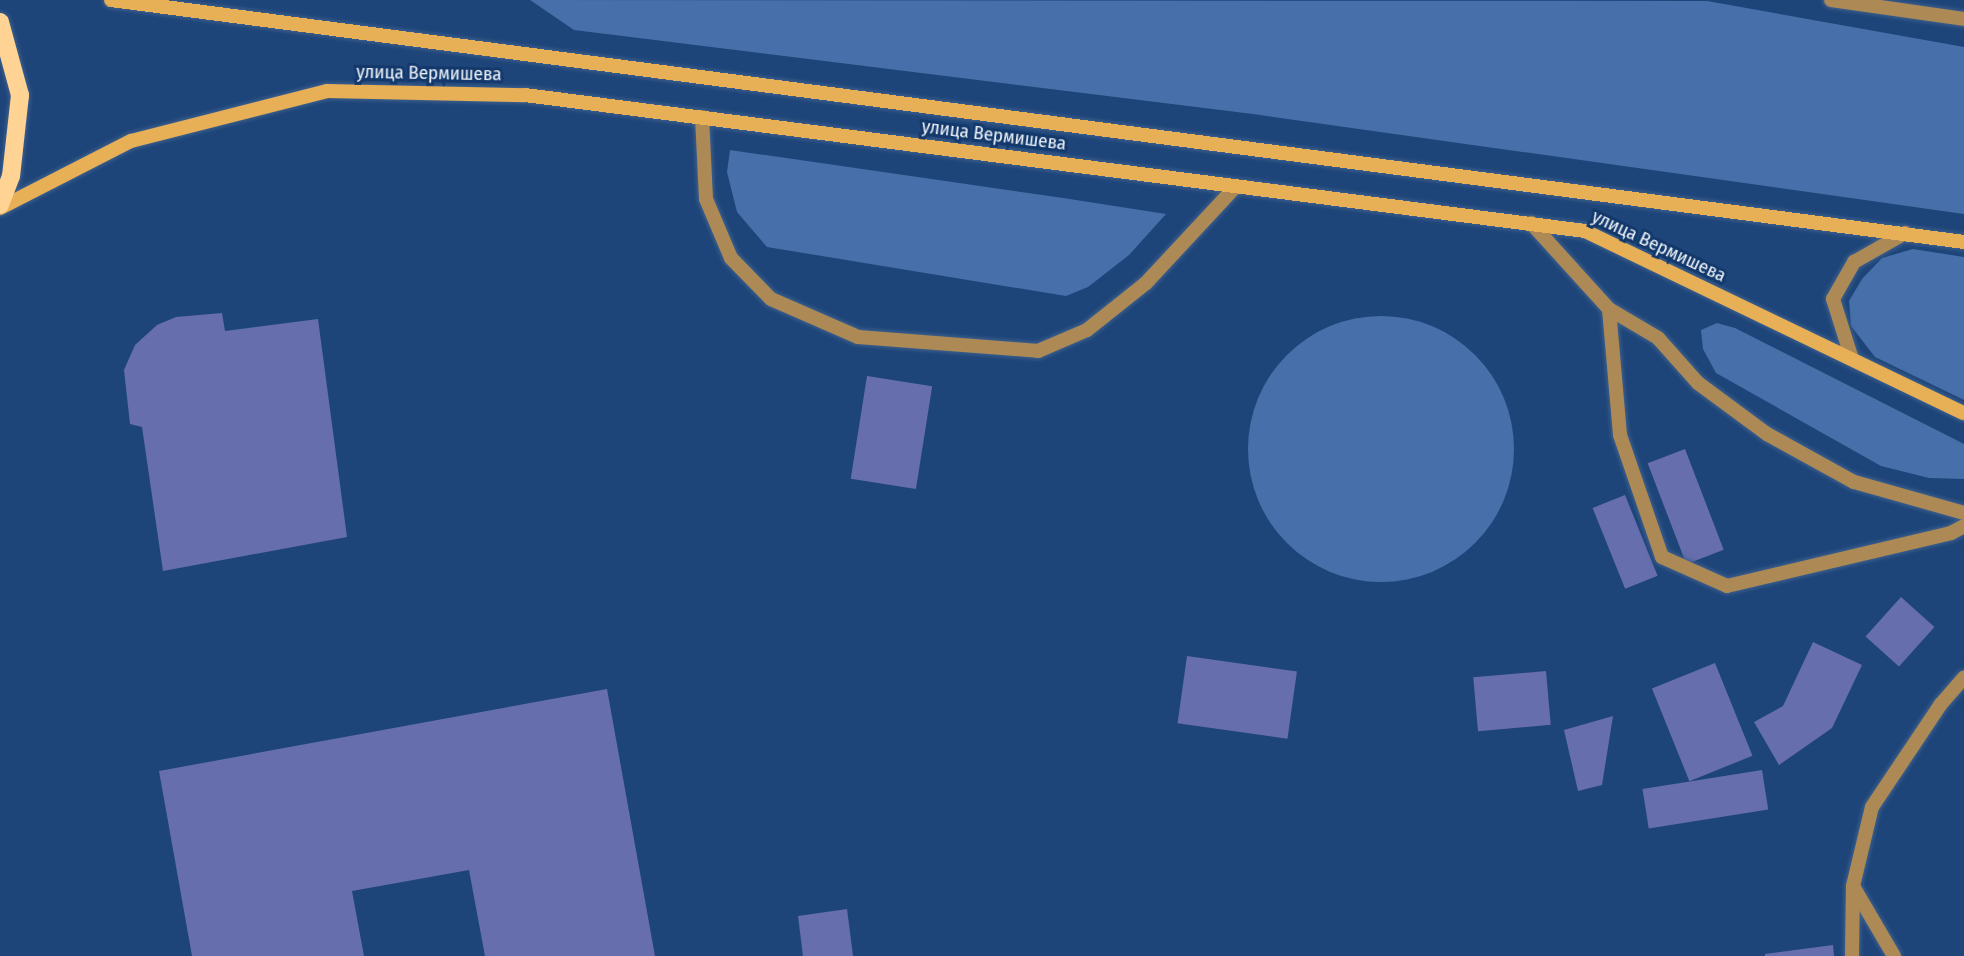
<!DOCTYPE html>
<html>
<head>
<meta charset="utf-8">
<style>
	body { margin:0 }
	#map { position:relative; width:1964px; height:956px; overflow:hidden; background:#1e4579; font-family:"Fira Sans Condensed",sans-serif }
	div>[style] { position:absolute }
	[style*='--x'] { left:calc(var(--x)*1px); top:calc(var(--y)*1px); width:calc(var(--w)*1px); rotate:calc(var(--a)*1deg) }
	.green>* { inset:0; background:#4770aa }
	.round { border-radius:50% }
	.building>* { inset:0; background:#666eae; transform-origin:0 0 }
	.roads { filter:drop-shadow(0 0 2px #3f618d) drop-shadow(0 0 2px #3f618d) }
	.service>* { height:14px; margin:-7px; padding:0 7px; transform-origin:7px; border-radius:7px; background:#ad8a55 }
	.minor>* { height:14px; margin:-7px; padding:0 7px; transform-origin:7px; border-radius:7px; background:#ad8a55 }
	.secondary>* { height:14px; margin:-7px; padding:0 7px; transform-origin:7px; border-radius:7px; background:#e7af56 }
	.primary>* { height:18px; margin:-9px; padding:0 9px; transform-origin:9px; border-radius:9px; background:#fed393 }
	span { translate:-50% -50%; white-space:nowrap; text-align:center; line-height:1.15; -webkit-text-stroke:6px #13396c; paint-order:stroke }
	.street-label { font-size:19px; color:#edf2f8 }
</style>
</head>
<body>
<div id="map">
	<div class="green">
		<div style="clip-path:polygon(530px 0,1707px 1px,1964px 47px,1964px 214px,1253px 114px,574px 30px)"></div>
		<div style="clip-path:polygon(730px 150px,1063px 198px,1166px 214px,1129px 255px,1088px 287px,1066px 296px,767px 247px,737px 212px,727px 172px)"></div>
		<div style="clip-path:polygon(1913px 249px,1964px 257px,1964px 400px,1875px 357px,1851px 326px,1849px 301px,1862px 279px,1882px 258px)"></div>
		<div class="round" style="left:1248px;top:316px;width:266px;height:266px"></div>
		<div style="clip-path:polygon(1717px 323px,1735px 328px,1964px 444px,1964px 479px,1929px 478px,1881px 466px,1716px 373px,1703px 349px,1701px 330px)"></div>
	</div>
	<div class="building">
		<div style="clip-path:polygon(222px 313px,225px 331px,318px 319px,347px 537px,163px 571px,142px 427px,130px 424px,124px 370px,135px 345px,157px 325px,176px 317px)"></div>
		<div style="left:867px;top:376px;width:66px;height:104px;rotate:9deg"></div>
		<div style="left:1685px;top:449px;width:108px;height:40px;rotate:69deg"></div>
		<div style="left:1625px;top:495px;width:87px;height:35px;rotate:68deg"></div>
		<div style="left:1901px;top:597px;width:45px;height:53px;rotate:42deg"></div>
		<div style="clip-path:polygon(1813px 642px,1862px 665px,1832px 728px,1779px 765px,1754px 722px,1783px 706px)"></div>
		<div style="left:1187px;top:656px;width:111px;height:68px;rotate:8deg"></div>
		<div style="left:1715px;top:663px;width:100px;height:68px;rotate:68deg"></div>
		<div style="left:1546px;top:671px;width:54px;height:73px;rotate:85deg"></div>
		<div style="clip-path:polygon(607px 689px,655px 956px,485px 956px,469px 870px,352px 891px,364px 956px,192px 956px,159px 771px)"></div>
		<div style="clip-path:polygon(1613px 716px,1602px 785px,1578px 791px,1564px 730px)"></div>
		<div style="left:1762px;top:770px;width:40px;height:121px;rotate:81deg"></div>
		<div style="clip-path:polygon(847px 909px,853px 956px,803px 956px,798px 916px)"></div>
		<div style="clip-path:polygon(1833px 945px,1834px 956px,1765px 956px,1765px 954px)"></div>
	</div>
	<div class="roads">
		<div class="service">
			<div style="--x:1831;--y:0;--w:134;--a:8.1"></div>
			<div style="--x:702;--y:117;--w:82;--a:87.2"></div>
			<div style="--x:706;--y:199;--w:64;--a:67"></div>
			<div style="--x:731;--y:258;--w:57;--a:45.7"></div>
			<div style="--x:771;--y:299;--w:95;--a:23.6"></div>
			<div style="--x:858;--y:337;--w:181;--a:4.4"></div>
			<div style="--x:1038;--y:351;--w:53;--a:-23.2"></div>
			<div style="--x:1087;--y:330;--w:75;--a:-38.5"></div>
			<div style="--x:1146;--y:283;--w:132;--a:-47.1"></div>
			<div style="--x:1531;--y:223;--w:116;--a:47.8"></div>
			<div style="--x:1609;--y:309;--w:126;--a:85"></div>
			<div style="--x:1620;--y:435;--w:129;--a:71"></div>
			<div style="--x:1662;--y:557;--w:71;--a:24"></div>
			<div style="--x:1727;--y:586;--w:230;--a:-13.3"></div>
			<div style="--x:1951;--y:533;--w:15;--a:-28"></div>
			<div style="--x:1609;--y:309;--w:57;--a:30.6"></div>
			<div style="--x:1658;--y:338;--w:60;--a:48.4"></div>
			<div style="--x:1698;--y:383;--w:86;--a:36.5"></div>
			<div style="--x:1767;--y:434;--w:99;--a:28.9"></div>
			<div style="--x:1854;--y:482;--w:114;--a:15.7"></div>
			<div style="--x:1852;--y:956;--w:69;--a:-89.2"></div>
			<div style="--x:1894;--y:956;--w:81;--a:-120.4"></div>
			<div style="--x:1853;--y:886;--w:81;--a:-76.5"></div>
			<div style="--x:1872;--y:807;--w:124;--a:-56.2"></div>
			<div style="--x:1941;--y:704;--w:35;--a:-49"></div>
		</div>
		<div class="minor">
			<div style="--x:1852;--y:359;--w:63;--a:-107.6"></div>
			<div style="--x:1833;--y:299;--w:43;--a:-60.4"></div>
			<div style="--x:1854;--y:262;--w:59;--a:-29.6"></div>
		</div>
		<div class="secondary">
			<div style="--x:111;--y:0;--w:1869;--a:7.44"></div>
			<div style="--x:0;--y:208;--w:147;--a:-27.1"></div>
			<div style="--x:131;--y:141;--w:202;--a:-14.3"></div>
			<div style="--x:327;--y:91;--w:198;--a:1.2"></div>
			<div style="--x:525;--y:95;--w:1069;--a:7.31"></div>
			<div style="--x:1585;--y:231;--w:420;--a:25.7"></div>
		</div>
		<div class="primary">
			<div style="--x:0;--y:22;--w:76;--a:74.7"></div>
			<div style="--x:20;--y:95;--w:81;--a:96.3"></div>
			<div style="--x:11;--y:176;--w:31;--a:111"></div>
		</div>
	</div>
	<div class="street-label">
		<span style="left:429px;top:73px;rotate:1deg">улица Вермишева</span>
		<span style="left:994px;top:135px;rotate:7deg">улица Вермишева</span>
		<span style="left:1659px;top:246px;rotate:25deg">улица Вермишева</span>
	</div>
</div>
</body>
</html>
